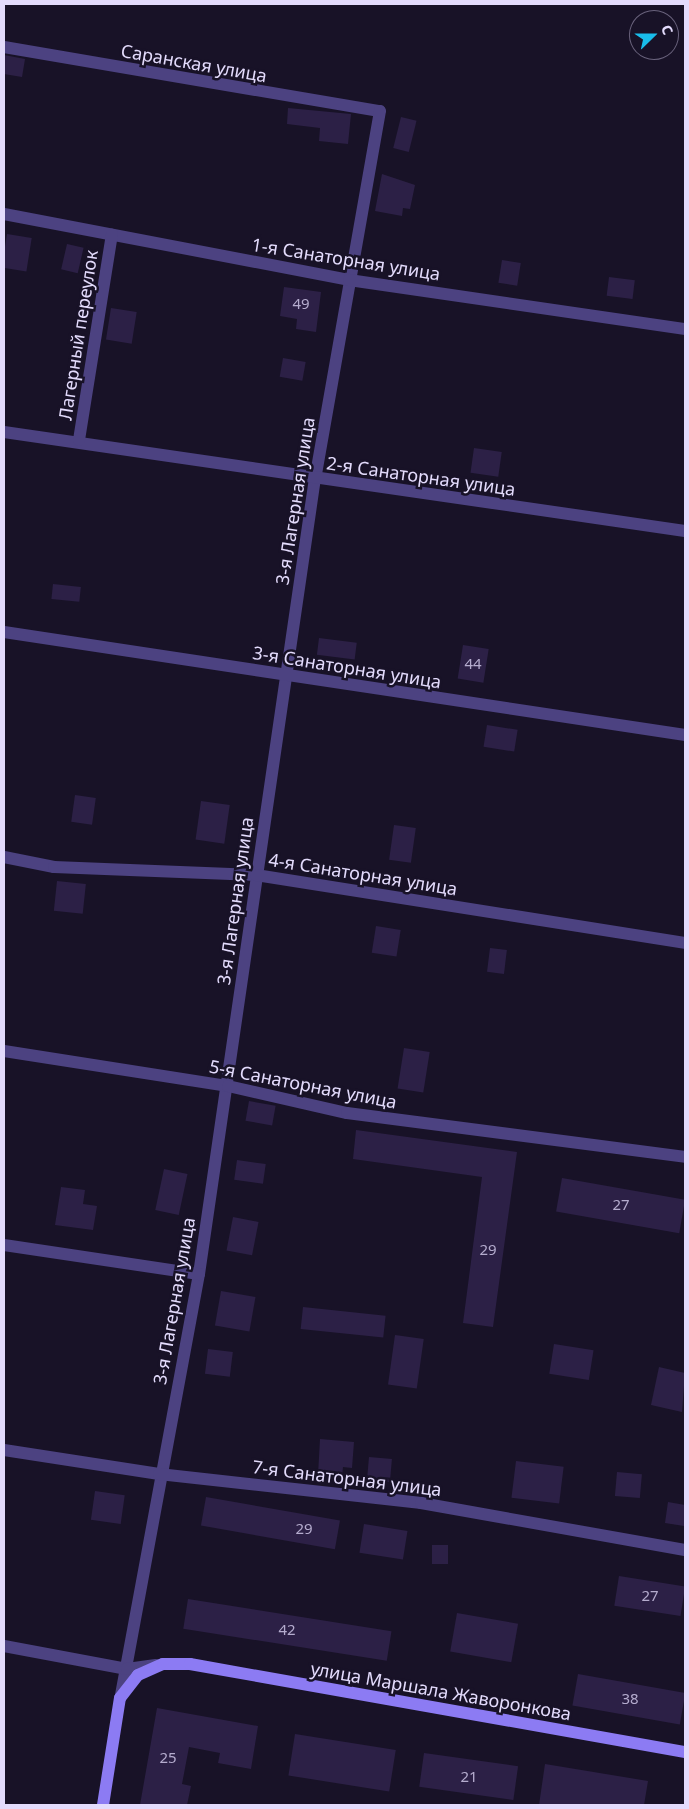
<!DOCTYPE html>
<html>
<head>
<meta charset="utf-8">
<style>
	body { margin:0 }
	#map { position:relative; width:689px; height:1809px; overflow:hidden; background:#181227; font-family:"Noto Sans",sans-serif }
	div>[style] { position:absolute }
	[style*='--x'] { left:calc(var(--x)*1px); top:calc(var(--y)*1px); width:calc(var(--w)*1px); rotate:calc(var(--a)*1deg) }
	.building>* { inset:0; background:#2c2046; transform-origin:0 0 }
	.street>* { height:12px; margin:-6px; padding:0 6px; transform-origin:6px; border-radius:6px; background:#4c4281 }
	.secondary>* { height:12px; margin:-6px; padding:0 6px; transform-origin:6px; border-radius:6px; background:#8c7bf3 }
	span { translate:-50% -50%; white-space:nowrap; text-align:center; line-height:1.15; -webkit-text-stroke:5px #181227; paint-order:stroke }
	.number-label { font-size:15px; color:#b5acce }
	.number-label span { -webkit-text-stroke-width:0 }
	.street-label { font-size:18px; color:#e3dbfc }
	.frame { position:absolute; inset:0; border:5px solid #e3dbfc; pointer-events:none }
	.north { position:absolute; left:629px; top:10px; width:50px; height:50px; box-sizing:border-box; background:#181227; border:1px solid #69627c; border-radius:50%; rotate:68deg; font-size:14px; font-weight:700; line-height:20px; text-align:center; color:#e3dbfc }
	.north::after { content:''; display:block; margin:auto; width:18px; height:22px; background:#19bcea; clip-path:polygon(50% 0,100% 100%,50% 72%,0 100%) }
</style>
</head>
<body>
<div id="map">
	<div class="building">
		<div style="clip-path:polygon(4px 55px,25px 59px,22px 77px,4px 74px)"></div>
		<div style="clip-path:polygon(288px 108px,351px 114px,348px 144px,319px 141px,320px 128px,287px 124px)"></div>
		<div style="left:401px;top:117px;width:16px;height:32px;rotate:14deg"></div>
		<div style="clip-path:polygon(382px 174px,415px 185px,410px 209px,403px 208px,402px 216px,375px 211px)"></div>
		<div style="left:7px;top:234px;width:25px;height:34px;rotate:9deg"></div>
		<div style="left:67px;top:244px;width:17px;height:26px;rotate:13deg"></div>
		<div style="left:502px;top:260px;width:19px;height:23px;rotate:9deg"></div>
		<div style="left:609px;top:277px;width:26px;height:19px;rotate:7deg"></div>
		<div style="clip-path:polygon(284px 287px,321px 292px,316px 332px,296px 329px,297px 319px,280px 316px)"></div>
		<div style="left:111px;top:308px;width:26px;height:32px;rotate:9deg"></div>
		<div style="left:283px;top:358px;width:23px;height:19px;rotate:10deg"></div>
		<div style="left:474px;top:448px;width:28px;height:25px;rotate:8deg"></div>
		<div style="left:53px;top:584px;width:28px;height:15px;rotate:6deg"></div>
		<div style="left:319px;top:638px;width:38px;height:17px;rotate:7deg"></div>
		<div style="left:463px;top:645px;width:26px;height:34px;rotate:9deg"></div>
		<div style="left:487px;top:725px;width:31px;height:22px;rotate:9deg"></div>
		<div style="left:75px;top:795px;width:21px;height:27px;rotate:8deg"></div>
		<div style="left:201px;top:801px;width:29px;height:39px;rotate:8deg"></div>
		<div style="left:394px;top:825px;width:22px;height:35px;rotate:8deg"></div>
		<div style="left:57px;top:881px;width:29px;height:30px;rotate:6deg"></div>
		<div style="left:376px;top:926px;width:25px;height:27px;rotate:9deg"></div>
		<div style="left:490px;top:948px;width:17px;height:24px;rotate:7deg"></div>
		<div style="left:404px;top:1048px;width:26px;height:41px;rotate:9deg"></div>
		<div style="left:249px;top:1101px;width:27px;height:20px;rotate:10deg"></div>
		<div style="clip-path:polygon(356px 1130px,517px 1152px,493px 1327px,463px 1323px,482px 1177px,353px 1159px)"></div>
		<div style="left:237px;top:1160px;width:29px;height:20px;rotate:8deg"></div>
		<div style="left:164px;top:1169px;width:24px;height:42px;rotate:12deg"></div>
		<div style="left:562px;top:1178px;width:125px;height:34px;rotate:10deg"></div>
		<div style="clip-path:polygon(61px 1187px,85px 1190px,83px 1204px,97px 1206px,93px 1230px,55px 1225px)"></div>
		<div style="left:233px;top:1217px;width:26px;height:34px;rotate:11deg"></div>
		<div style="left:221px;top:1291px;width:35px;height:35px;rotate:10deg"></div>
		<div style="left:303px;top:1307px;width:83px;height:22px;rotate:6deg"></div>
		<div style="left:395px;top:1335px;width:29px;height:50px;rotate:8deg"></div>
		<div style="left:554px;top:1344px;width:40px;height:30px;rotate:9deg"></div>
		<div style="left:208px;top:1349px;width:25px;height:25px;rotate:7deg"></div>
		<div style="clip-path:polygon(659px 1367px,685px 1373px,682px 1412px,651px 1405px)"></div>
		<div style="clip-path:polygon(320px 1439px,354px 1442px,352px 1468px,343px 1467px,342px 1476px,318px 1475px)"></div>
		<div style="left:369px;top:1457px;width:23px;height:23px;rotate:5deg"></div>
		<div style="left:516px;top:1461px;width:48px;height:37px;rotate:7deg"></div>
		<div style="left:617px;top:1472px;width:25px;height:24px;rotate:5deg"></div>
		<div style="left:95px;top:1491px;width:30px;height:29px;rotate:8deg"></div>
		<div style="left:206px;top:1497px;width:136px;height:29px;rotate:10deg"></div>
		<div style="clip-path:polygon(668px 1502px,685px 1505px,684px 1526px,665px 1523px)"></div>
		<div style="left:364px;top:1524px;width:44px;height:29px;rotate:9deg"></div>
		<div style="left:432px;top:1545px;width:16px;height:19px"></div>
		<div style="left:619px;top:1576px;width:67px;height:30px;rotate:9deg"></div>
		<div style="left:188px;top:1599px;width:206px;height:30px;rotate:9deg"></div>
		<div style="left:457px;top:1613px;width:62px;height:39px;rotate:10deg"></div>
		<div style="left:578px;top:1674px;width:109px;height:32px;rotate:10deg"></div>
		<div style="clip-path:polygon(157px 1708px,258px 1726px,251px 1769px,218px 1763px,220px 1753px,189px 1747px,182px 1784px,191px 1786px,187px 1805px,140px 1805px)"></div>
		<div style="left:295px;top:1734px;width:102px;height:42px;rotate:9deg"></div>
		<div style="left:424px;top:1753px;width:95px;height:34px;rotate:8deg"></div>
		<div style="clip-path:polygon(545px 1764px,648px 1781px,644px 1805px,539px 1805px)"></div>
	</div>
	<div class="street">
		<div style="--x:4;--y:47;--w:381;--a:9.7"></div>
		<div style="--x:380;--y:111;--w:373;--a:100"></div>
		<div style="--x:315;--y:478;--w:804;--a:98.29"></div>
		<div style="--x:199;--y:1274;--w:429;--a:100.5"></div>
		<div style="--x:4;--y:214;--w:351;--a:10.8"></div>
		<div style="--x:349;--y:280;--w:340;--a:8.3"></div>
		<div style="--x:4;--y:432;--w:688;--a:8.27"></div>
		<div style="--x:79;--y:440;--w:208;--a:-80.9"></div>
		<div style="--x:4;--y:632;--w:689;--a:8.6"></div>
		<div style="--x:4;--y:857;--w:51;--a:11.3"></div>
		<div style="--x:54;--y:867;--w:202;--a:2.3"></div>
		<div style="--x:256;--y:875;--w:434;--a:9"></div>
		<div style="--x:4;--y:1051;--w:227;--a:8.9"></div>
		<div style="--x:228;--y:1086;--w:122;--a:12.8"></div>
		<div style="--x:347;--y:1113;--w:341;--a:7.4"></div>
		<div style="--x:4;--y:1245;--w:197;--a:8.5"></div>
		<div style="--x:4;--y:1450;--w:157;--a:8.8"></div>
		<div style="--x:159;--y:1474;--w:264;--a:6.3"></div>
		<div style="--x:421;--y:1503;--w:268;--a:10.1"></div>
		<div style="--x:4;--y:1646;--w:125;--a:10.6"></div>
		<div style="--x:127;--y:1669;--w:29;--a:-8"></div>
	</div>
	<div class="secondary">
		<div style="--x:103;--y:1805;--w:108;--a:-81"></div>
		<div style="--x:120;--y:1698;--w:29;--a:-52"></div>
		<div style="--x:138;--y:1675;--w:27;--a:-24"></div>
		<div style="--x:163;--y:1664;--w:27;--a:0"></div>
		<div style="--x:190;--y:1664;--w:503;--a:10.08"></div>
	</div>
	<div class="number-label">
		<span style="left:301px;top:304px">49</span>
		<span style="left:473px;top:664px">44</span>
		<span style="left:621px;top:1205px">27</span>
		<span style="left:488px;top:1250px">29</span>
		<span style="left:304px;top:1529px">29</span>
		<span style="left:650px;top:1596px">27</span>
		<span style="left:287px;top:1630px">42</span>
		<span style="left:630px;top:1699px">38</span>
		<span style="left:168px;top:1758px">25</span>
		<span style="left:469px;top:1777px">21</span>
	</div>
	<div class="street-label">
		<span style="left:194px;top:63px;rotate:10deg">Саранская улица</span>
		<span style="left:346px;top:259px;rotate:9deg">1-я Санаторная улица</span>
		<span style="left:78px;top:335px;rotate:-81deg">Лагерный переулок</span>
		<span style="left:421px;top:476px;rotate:8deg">2-я Санаторная улица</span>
		<span style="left:295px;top:501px;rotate:-81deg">3-я Лагерная улица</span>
		<span style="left:347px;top:667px;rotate:9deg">3-я Санаторная улица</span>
		<span style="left:363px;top:874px;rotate:9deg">4-я Санаторная улица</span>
		<span style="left:235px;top:901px;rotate:-82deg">3-я Лагерная улица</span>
		<span style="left:303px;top:1084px;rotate:11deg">5-я Санаторная улица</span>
		<span style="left:174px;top:1301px;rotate:-80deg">3-я Лагерная улица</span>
		<span style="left:347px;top:1478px;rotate:7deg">7-я Санаторная улица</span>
		<span style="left:441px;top:1691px;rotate:10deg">улица Маршала Жаворонкова</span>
	</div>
	<div class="frame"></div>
	<div class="north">С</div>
</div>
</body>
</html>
